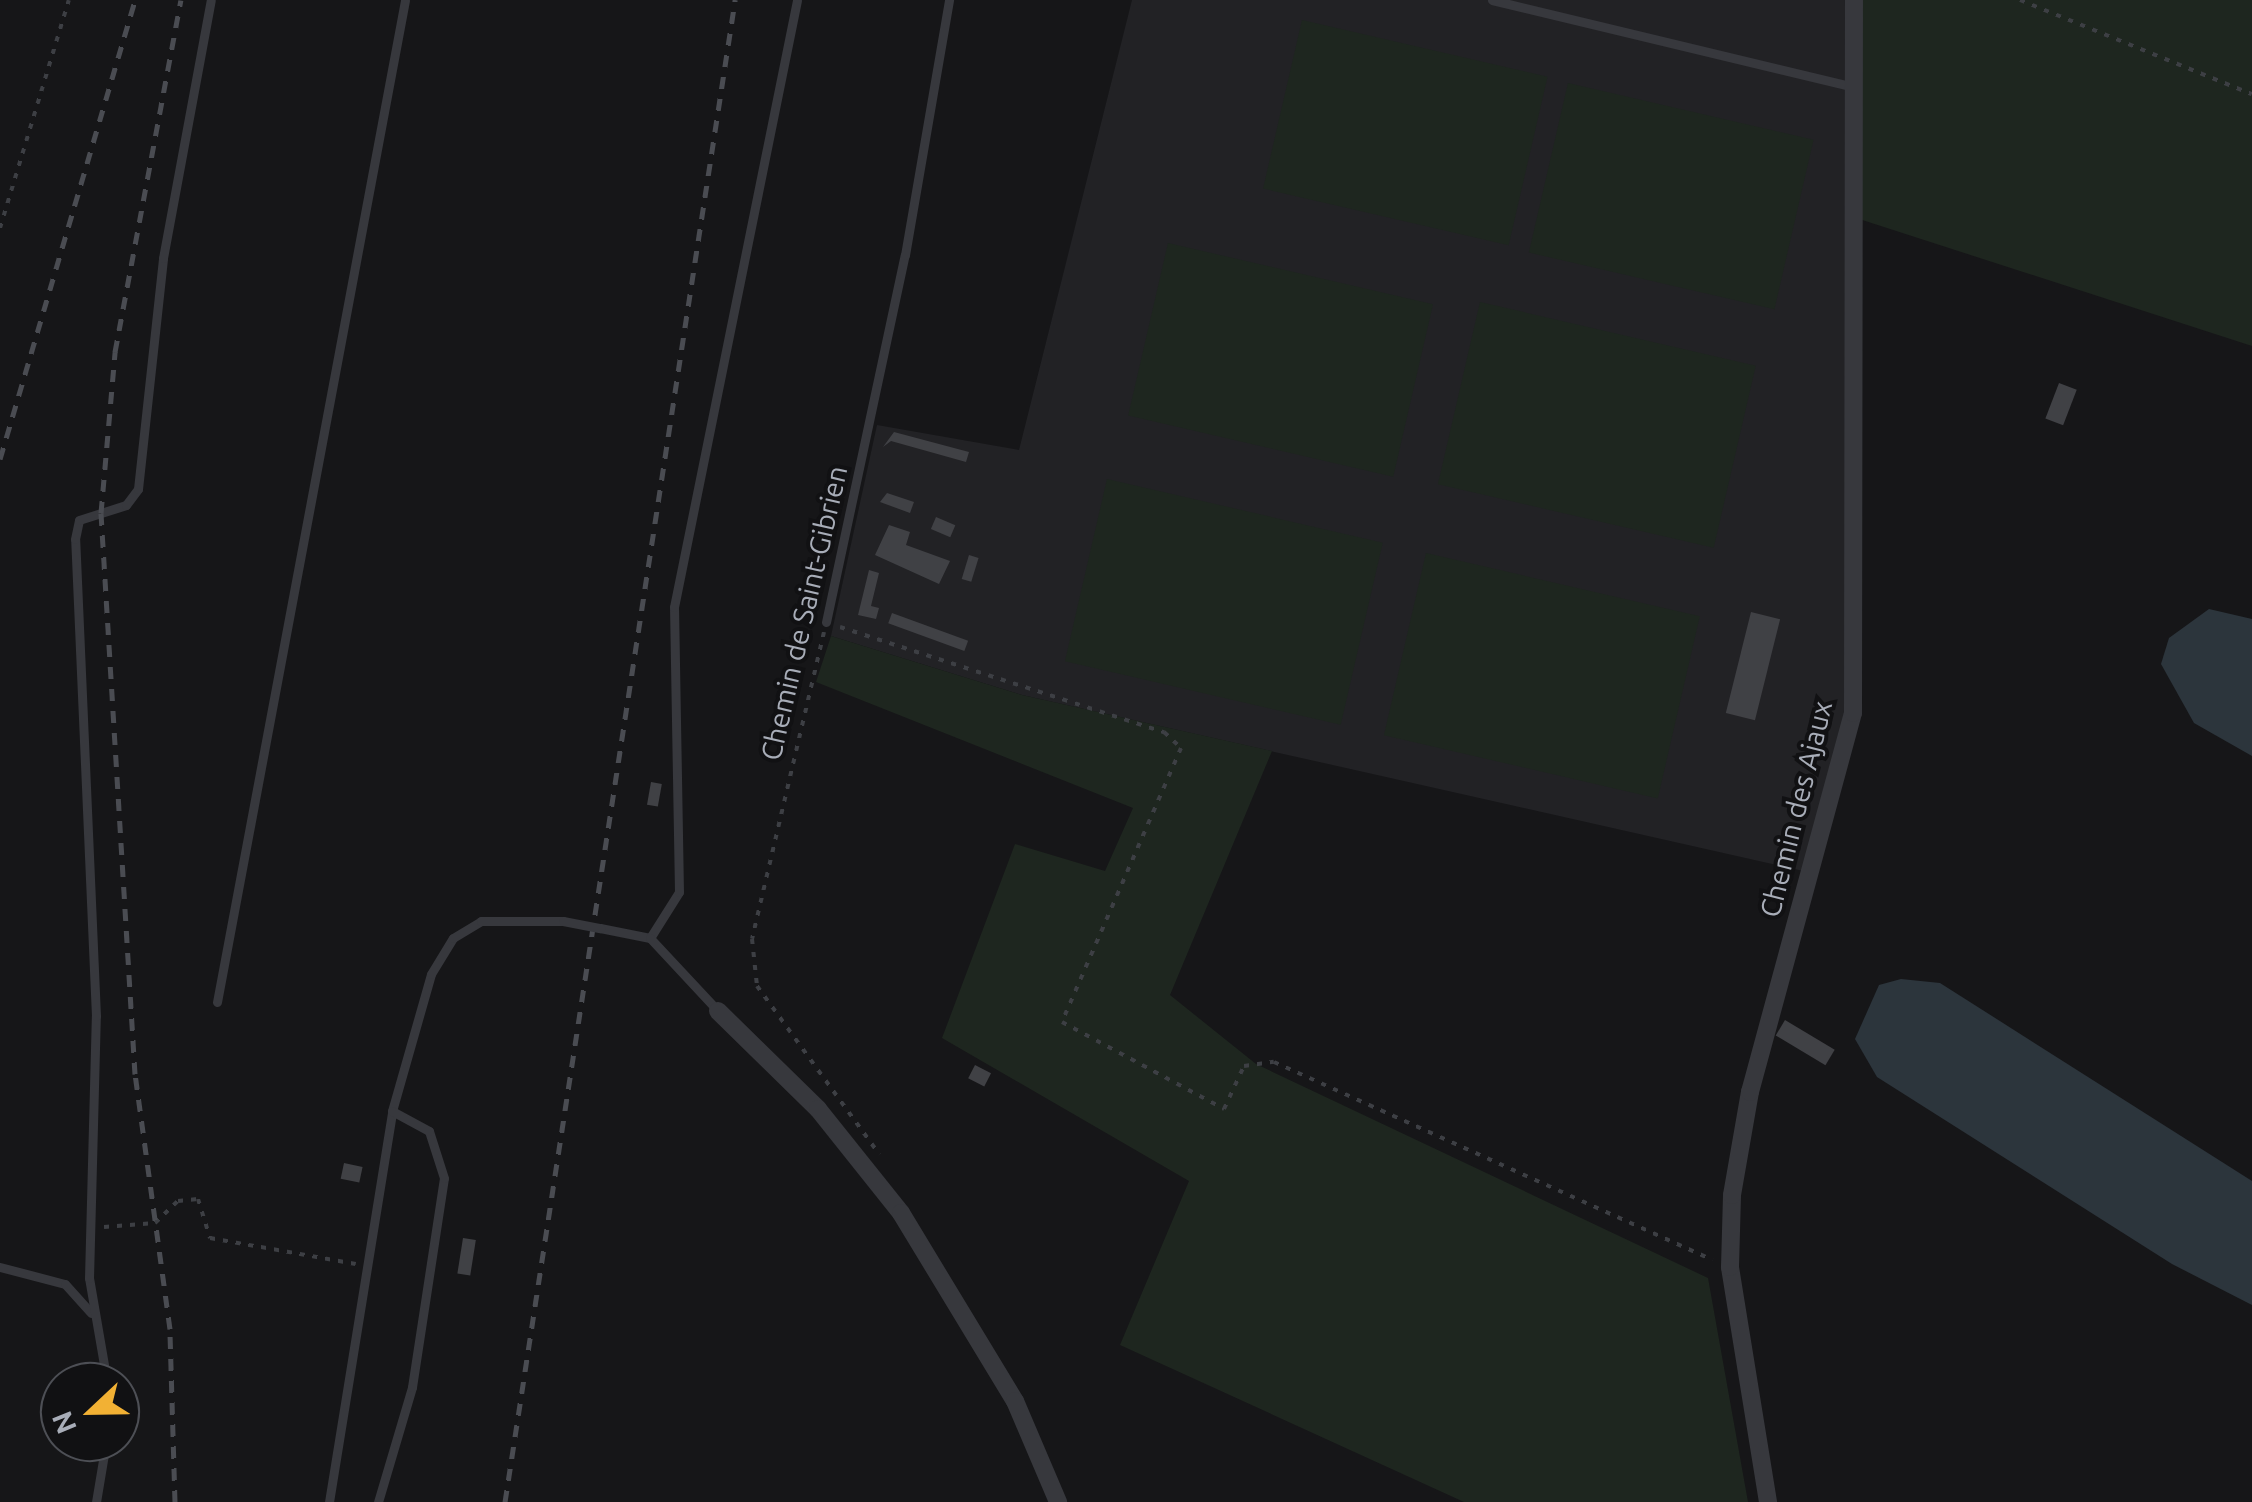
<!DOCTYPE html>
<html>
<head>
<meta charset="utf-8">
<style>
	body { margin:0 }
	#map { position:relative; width:2252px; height:1502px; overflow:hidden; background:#161618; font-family:Ubuntu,sans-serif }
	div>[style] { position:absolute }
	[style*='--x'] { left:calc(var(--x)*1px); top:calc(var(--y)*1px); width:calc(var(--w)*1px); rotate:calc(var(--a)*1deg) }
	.built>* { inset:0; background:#222225 }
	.green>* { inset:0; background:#1e261f; transform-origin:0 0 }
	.water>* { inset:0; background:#2c353c }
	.building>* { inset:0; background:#404145; transform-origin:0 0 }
	.path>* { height:4px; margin-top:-2px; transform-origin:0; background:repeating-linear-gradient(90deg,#3d3f44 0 5px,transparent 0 13px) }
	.service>* { height:9px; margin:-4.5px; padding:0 4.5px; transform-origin:4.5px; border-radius:4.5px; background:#37383d }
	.minor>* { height:18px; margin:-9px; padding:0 9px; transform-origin:9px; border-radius:9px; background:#37383d }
	.rail>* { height:5px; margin-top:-2.5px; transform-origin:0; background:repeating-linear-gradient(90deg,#4a4c52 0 12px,transparent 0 22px) }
	.service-bridge>* { height:9px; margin:-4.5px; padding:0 4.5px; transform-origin:4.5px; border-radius:4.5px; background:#37383d }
	span { translate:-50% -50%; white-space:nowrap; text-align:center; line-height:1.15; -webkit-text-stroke:8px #111113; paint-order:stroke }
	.street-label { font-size:28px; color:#a8adb8 }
	.north { position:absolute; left:40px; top:1362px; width:100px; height:100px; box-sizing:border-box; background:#111113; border:2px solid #4d4f55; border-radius:50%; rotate:248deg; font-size:28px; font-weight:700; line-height:40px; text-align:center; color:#a8adb8 }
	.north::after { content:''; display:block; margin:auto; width:35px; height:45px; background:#f2b134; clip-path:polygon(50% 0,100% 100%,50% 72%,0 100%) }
</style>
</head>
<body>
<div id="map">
	<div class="built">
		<div style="clip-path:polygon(1132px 0,1854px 0,1850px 684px,1812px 873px,1022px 695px,831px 636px,877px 425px,1019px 450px)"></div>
	</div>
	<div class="green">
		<div style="clip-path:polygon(1854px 0,2252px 0,2252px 346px,1853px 217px)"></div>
		<div style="left:1302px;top:20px;width:252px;height:173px;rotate:13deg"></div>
		<div style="left:1568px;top:83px;width:252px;height:174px;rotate:13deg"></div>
		<div style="left:1168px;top:243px;width:272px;height:177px;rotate:13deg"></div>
		<div style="left:1480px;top:302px;width:283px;height:187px;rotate:13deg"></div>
		<div style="left:1107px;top:479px;width:283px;height:187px;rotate:13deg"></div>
		<div style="left:1426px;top:553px;width:281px;height:187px;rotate:13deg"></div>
		<div style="clip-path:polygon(831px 636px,1022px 695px,1272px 751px,1170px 995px,1256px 1064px,1708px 1278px,1748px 1502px,1464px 1502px,1120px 1345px,1189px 1181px,942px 1038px,1015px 844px,1105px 871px,1133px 808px,816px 682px)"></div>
	</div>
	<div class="water">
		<div style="clip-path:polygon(2209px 609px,2252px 619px,2252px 756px,2194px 723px,2161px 664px,2169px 638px)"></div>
		<div style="clip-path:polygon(1901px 979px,1940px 983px,2252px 1181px,2252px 1305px,2172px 1264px,1877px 1077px,1855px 1039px,1879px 985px)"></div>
	</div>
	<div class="building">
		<div style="left:2059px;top:383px;width:19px;height:38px;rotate:21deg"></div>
		<div style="clip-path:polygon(894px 432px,969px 452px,966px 462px,891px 441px,883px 447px)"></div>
		<div style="clip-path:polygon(887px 493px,914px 502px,910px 513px,880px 502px)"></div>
		<div style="left:936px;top:517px;width:21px;height:13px;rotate:23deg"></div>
		<div style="clip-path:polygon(889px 525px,910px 532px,906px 545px,950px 561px,939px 584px,875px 555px)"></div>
		<div style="left:969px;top:555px;width:10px;height:25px;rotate:17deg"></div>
		<div style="clip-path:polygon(869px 570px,879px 573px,871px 606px,879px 608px,876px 619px,858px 615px)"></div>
		<div style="left:1751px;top:612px;width:30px;height:104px;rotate:14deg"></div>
		<div style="left:892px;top:613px;width:81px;height:11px;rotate:20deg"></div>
		<div style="left:651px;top:782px;width:11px;height:23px;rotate:10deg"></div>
		<div style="left:1785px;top:1020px;width:58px;height:18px;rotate:31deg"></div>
		<div style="left:975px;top:1065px;width:18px;height:15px;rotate:27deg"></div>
		<div style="left:344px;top:1163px;width:19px;height:16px;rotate:12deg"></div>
		<div style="left:463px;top:1238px;width:13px;height:36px;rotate:9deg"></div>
	</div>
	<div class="path">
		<div style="--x:2020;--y:0;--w:250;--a:22.1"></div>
		<div style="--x:0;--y:228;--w:238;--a:-73.2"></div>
		<div style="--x:840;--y:627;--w:341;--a:18"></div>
		<div style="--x:1164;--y:732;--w:23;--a:43"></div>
		<div style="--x:1181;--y:748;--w:299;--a:113.5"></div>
		<div style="--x:1062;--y:1022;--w:184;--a:28.2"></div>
		<div style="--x:1224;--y:1109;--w:47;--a:-65.1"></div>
		<div style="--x:1244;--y:1066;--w:30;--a:-8"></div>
		<div style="--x:1274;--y:1062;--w:481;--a:24.3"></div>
		<div style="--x:824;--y:632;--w:315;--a:103.2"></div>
		<div style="--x:752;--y:939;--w:47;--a:83.9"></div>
		<div style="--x:757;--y:986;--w:208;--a:54"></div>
		<div style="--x:104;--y:1227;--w:51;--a:-4.5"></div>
		<div style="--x:155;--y:1223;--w:32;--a:-44"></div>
		<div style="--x:178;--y:1201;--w:20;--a:-6"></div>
		<div style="--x:198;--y:1199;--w:41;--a:72.9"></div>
		<div style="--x:210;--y:1238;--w:148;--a:10.1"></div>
	</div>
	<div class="service">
		<div style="--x:1492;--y:0;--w:372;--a:13.5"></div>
		<div style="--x:826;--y:622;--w:375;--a:-77.9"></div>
		<div style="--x:905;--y:255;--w:259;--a:-80.2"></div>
		<div style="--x:600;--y:928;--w:51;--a:11.3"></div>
		<div style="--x:650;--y:938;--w:54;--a:-57.8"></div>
		<div style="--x:679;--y:892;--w:285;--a:-91"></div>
		<div style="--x:674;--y:607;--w:619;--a:-78.54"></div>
		<div style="--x:650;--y:938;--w:100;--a:47"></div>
		<div style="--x:217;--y:1002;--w:1019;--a:-79.37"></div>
		<div style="--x:0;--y:1267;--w:67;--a:14.7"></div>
		<div style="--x:65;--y:1284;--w:39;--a:48"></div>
		<div style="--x:107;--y:1382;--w:106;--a:-99.8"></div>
		<div style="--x:89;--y:1278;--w:262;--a:-88.5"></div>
		<div style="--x:96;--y:1016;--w:477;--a:-92.5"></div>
		<div style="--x:75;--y:539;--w:19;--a:-78"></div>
		<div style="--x:79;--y:520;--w:49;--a:-17.7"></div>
		<div style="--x:126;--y:505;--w:20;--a:-53"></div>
		<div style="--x:138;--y:489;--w:232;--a:-83.8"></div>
		<div style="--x:163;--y:258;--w:262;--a:-79.5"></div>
		<div style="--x:96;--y:1502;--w:61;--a:-80.5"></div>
		<div style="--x:329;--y:1502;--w:396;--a:-80.8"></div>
		<div style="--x:392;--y:1111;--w:142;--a:-74.1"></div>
		<div style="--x:431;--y:974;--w:42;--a:-58.6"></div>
		<div style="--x:453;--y:938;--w:33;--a:-31"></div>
		<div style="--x:481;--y:921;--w:82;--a:0"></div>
		<div style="--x:378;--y:1502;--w:120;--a:-73.5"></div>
		<div style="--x:412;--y:1387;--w:211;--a:-81.3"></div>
		<div style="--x:444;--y:1178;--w:49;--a:-107.7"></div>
		<div style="--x:429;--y:1131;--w:42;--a:-151.6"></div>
	</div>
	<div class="minor">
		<div style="--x:718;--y:1011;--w:140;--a:44.4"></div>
		<div style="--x:818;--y:1109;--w:133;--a:51.4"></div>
		<div style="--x:901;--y:1213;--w:220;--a:58.8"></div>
		<div style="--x:1015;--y:1401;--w:110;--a:66.9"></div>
		<div style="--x:1768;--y:1502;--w:238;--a:-99.2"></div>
		<div style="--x:1730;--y:1267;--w:72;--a:-88.4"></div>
		<div style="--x:1732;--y:1195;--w:105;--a:-80.1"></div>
		<div style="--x:1750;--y:1092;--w:393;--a:-74.8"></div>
		<div style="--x:1853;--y:713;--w:713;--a:-89.92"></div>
	</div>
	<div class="rail">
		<div style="--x:0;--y:459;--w:478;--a:-73.6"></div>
		<div style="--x:175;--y:1502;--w:173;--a:-91.7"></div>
		<div style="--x:170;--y:1329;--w:257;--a:-97.8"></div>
		<div style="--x:135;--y:1074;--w:562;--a:-93.47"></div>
		<div style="--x:101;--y:513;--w:162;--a:-85"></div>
		<div style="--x:115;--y:352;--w:358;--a:-79.4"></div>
		<div style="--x:505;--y:1502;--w:1520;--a:-81.29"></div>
	</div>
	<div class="service-bridge">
		<div style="--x:563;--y:921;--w:38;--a:11"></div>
	</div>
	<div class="street-label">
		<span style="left:804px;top:613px;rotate:-77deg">Chemin de Saint-Gibrien</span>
		<span style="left:1796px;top:809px;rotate:-76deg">Chemin des Ajaux</span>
	</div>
	<div class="north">N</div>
</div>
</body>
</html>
